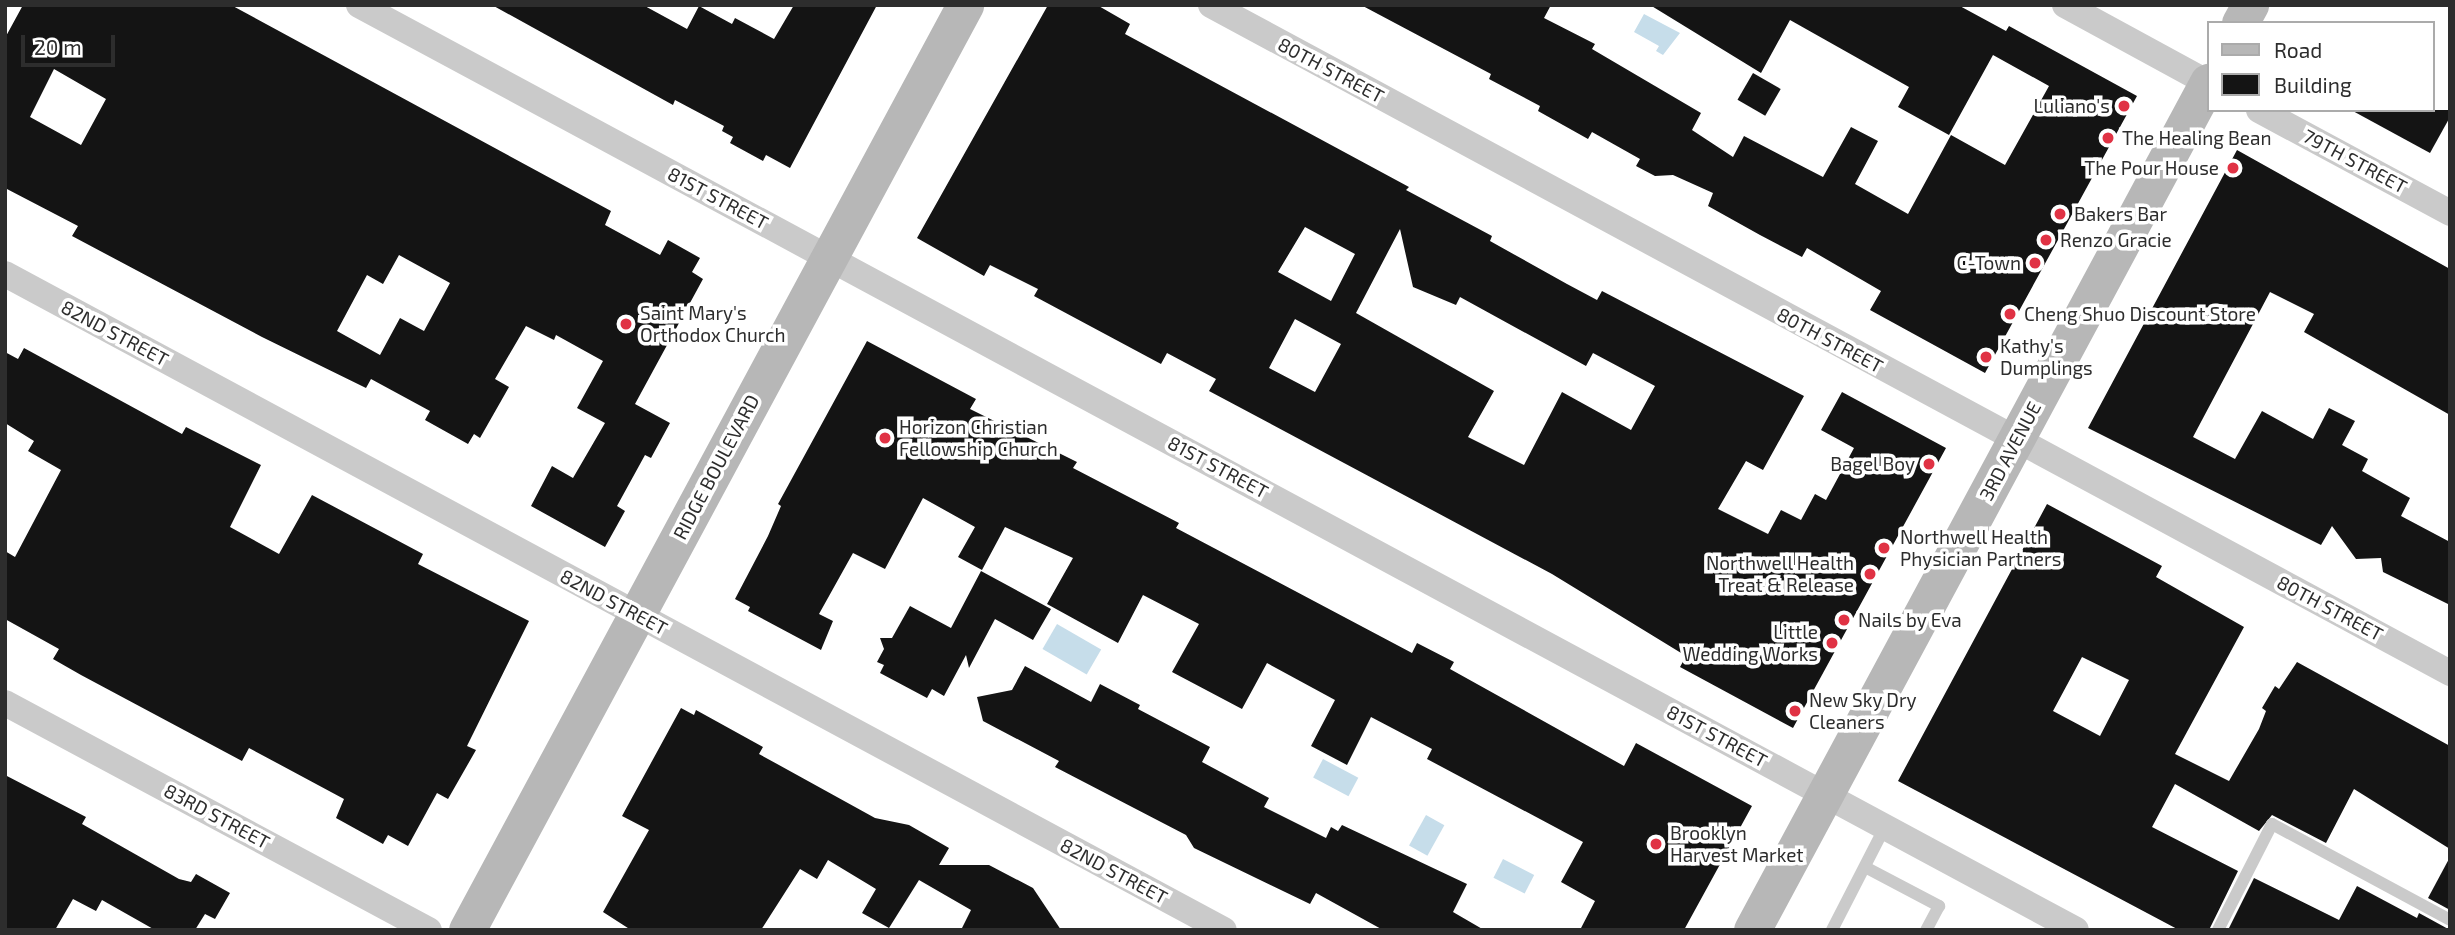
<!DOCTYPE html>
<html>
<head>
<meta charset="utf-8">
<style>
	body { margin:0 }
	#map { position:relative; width:2455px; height:935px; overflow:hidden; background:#fff; font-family:"Exo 2",sans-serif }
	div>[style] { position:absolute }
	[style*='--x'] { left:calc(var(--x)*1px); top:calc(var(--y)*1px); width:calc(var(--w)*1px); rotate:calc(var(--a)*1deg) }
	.water>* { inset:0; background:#c6ddea; transform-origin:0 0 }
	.building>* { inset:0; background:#141414; transform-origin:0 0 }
	.lane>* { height:12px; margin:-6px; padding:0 6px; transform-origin:6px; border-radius:6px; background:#cacaca }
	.street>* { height:26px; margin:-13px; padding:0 13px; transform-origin:13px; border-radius:13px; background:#cacaca }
	.secondary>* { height:37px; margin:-18.5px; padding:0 18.5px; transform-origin:18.5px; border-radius:18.5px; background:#b7b7b7 }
	.dots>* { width:19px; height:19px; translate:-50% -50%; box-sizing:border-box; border:4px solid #fff; border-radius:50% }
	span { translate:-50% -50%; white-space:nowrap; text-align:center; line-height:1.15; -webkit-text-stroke:7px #fff; paint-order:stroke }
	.street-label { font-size:19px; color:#2d2d2d }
	.poi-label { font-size:19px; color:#2d2d2d }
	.right { translate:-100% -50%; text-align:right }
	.left { translate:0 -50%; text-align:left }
	.frame { position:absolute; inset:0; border:7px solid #2d2d2d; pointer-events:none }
	.legend { position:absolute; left:2207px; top:21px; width:228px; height:91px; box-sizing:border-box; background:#fff; border:2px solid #ababab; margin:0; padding:9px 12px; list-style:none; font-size:21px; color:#2d2d2d }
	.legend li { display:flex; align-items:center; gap:14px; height:35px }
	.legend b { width:35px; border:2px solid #ababab }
	.scale { position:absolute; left:21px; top:35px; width:94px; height:32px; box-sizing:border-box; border:4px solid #2d2d2d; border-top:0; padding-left:9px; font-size:21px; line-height:24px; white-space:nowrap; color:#2d2d2d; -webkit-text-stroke:5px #fff; paint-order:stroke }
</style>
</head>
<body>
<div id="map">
	<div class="water">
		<div style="clip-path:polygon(1644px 14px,1680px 33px,1663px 55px,1656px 51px,1659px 46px,1634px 32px)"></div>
		<div style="left:1057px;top:624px;width:51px;height:29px;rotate:30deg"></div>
		<div style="left:1323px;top:759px;width:40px;height:21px;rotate:28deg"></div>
		<div style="left:1426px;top:815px;width:21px;height:35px;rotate:29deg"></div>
		<div style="left:1503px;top:859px;width:35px;height:21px;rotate:27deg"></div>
	</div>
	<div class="building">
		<div style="clip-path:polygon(evenodd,23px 5px,231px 5px,611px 211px,605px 225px,660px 255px,668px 240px,700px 258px,692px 272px,703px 279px,635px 404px,670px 423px,651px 458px,645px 455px,617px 506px,625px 511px,605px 547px,531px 506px,552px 466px,573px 478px,605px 423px,577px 408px,603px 361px,556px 335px,554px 340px,526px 326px,495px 379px,509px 387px,480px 438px,474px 434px,468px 444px,425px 420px,430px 411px,371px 379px,366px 388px,262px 337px,72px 236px,78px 226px,5px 188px,5px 38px,23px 5px,54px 69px,106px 99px,81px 145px,30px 117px,54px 69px,23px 5px,399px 255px,450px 283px,424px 331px,400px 318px,380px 355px,337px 331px,367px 275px,383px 284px,399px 255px)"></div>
		<div style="clip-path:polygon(492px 5px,643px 5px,687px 29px,699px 6px,732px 24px,735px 18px,774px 39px,794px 5px,877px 5px,790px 168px,766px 155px,763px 161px,730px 143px,733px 137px,722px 131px,724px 126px,675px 100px,673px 105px)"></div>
		<div style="clip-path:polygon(evenodd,1048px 5px,1097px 5px,1130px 24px,1125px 34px,1409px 187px,1406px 190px,1492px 236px,1490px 241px,1567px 284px,1597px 300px,1602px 291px,1804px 396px,1763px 470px,1746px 461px,1718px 509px,1768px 534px,1781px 510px,1801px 520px,1815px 494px,1826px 500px,1854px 448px,1821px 430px,1842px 392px,1946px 448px,1793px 728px,1680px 667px,1686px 656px,1552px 574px,1209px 391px,1216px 379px,1167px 353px,1161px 364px,1034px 296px,1038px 289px,990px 265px,984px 276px,917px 238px,1048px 5px,1305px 227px,1355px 254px,1331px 301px,1278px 272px,1305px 227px,1048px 5px,1400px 229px,1413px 287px,1456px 305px,1460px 297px,1586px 366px,1593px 353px,1655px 386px,1631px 430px,1562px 392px,1524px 465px,1468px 437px,1494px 391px,1356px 313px,1400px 229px,1048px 5px,1295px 319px,1341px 344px,1315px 392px,1269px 368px,1295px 319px)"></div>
		<div style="clip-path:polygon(1361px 5px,1551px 5px,1544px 18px,1595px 44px,1592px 49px,1701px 113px,1692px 130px,1733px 157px,1744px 136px,1823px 177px,1851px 127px,1878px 141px,1855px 184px,1908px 214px,1951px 135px,2005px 165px,2049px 86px,1993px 55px,1949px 135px,1898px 107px,1909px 87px,1790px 20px,1761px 73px,1650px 5px,1958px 5px,2006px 31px,2009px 26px,2137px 96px,1985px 373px,1870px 310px,1881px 291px,1807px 248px,1802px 257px,1760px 235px,1708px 206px,1713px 193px,1673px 175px,1655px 176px,1636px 166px,1640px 159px,1592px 132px,1588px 139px,1538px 111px,1540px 106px,1489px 79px,1491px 74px)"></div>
		<div style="left:1753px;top:73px;width:32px;height:31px;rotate:30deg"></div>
		<div style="clip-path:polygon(2351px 110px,2450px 110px,2450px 117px,2430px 153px)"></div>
		<div style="clip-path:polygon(2237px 150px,2450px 269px,2450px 415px,2304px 332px,2314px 314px,2270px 292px,2193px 437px,2235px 459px,2262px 411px,2313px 439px,2329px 408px,2355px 421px,2342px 445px,2368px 459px,2362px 471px,2410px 498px,2401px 516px,2450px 542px,2450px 605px,2383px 572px,2381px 558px,2356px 559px,2332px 526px,2321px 545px,2088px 428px)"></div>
		<div style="clip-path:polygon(867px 341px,976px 399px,970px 409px,1077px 462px,1073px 468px,1179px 523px,1176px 528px,1412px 653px,1417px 643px,1454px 662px,1450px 669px,1624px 766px,1636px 743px,1752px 806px,1684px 930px,1580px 930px,1595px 901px,1561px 882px,1583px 842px,1427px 759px,1432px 749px,1371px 717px,1347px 765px,1311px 746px,1335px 700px,1267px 663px,1242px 709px,1172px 672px,1199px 624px,1143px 595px,1118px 643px,1047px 604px,1073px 558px,1005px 527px,982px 570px,958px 557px,975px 527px,923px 498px,885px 569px,853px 553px,819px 614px,833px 621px,821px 650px,748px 611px,750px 607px,735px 599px,768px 536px,781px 506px,778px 504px)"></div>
		<div style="clip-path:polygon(24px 348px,182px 434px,186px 427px,261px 465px,230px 527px,279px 554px,312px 495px,423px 554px,418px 564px,529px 621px,467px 746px,476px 750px,448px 799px,437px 793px,408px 846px,388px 835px,383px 844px,336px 818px,344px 799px,249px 748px,242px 761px,81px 675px,53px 659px,59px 649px,5px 619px,5px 551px,15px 557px,61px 470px,28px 451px,34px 441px,5px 423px,5px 352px,18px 359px)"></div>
		<div style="clip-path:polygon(evenodd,2047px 504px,2162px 566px,2156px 577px,2244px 627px,2175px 754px,2229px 781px,2259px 729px,2266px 711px,2262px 708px,2275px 686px,2279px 689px,2297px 662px,2450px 746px,2450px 849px,2354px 789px,2326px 843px,2272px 815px,2259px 831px,2175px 784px,2152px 827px,2238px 871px,2209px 930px,2179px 930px,1898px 781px,2047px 504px,2082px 657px,2129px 680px,2100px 736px,2053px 711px,2082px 657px)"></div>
		<div style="clip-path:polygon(981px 571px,1051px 609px,1033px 640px,995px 619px,969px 668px,966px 655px,944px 696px,932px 689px,927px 698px,880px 673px,884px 665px,877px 662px,884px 649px,880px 638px,892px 638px,910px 606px,951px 628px)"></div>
		<div style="clip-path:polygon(1025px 666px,1091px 702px,1100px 684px,1140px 705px,1138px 709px,1210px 747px,1202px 762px,1269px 798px,1264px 807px,1326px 838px,1331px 827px,1338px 831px,1342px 825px,1467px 884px,1453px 912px,1484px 930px,1383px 930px,1316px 893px,1310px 904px,1194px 848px,1186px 835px,1055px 767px,1059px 761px,983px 721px,977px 697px,1012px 690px)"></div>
		<div style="clip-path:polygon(681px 708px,694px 715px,696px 710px,763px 747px,759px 754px,875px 818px,909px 825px,949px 848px,939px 865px,989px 865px,1033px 888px,1061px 930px,961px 930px,971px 910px,919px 880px,889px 928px,862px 913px,876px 889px,828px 860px,817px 879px,800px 869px,761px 930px,631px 930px,603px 912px,649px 830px,622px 816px)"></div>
		<div style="clip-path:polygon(5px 775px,86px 817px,82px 824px,179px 879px,191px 882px,196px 874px,230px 893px,215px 919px,205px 914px,195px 930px,155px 930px,102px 900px,96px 911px,73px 899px,55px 930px,5px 930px)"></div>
		<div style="clip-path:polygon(2450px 857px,2450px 910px,2428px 898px)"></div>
		<div style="clip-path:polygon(2254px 878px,2339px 920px,2357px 886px,2417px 918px,2419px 913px,2450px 930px,2228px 930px)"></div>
	</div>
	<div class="lane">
		<div style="--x:1865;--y:867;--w:84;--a:27.8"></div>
		<div style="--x:1939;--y:906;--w:27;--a:118"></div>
		<div style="--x:1832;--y:930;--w:116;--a:-62.8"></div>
		<div style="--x:2218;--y:930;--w:119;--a:-63"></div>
		<div style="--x:2272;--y:824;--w:202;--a:28.3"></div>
	</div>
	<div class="street">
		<div style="--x:359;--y:5;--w:1950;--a:28.31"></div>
		<div style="--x:1211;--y:5;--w:1408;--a:28.33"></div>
		<div style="--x:2065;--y:5;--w:163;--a:28.6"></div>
		<div style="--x:2259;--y:110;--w:217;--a:28.3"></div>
		<div style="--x:5;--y:274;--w:1384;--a:28.29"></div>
		<div style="--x:5;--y:703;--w:481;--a:28.2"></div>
	</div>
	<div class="secondary">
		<div style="--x:2240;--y:23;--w:21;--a:-61"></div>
		<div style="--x:467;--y:930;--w:1051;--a:-61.7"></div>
		<div style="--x:1752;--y:930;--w:963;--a:-61.73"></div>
	</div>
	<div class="dots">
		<div style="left:2124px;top:106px;background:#e03244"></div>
		<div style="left:2108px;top:138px;background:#e03244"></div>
		<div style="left:2233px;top:168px;background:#e03244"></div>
		<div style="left:2060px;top:214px;background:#e03244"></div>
		<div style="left:2046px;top:240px;background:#e03244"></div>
		<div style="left:2035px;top:263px;background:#e03244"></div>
		<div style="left:2010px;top:314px;background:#e03244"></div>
		<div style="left:626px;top:324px;background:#e03244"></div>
		<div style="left:1986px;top:357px;background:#e03244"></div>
		<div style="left:885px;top:438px;background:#e03244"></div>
		<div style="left:1929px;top:464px;background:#e03244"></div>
		<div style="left:1884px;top:548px;background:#e03244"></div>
		<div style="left:1870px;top:574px;background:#e03244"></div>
		<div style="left:1844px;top:620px;background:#e03244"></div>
		<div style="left:1832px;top:643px;background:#e03244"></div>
		<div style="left:1795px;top:711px;background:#e03244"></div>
		<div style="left:1656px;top:844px;background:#e03244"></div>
	</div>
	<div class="street-label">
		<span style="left:1331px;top:70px;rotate:28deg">80TH STREET</span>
		<span style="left:2355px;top:161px;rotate:28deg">79TH STREET</span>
		<span style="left:718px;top:198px;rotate:28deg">81ST STREET</span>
		<span style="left:115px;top:333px;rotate:28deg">82ND STREET</span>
		<span style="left:1830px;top:340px;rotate:28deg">80TH STREET</span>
		<span style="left:2010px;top:451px;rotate:-62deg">3RD AVENUE</span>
		<span style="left:716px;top:467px;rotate:-62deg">RIDGE BOULEVARD</span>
		<span style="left:1218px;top:467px;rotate:28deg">81ST STREET</span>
		<span style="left:614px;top:602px;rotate:28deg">82ND STREET</span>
		<span style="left:2330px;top:608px;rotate:28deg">80TH STREET</span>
		<span style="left:1717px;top:736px;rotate:28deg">81ST STREET</span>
		<span style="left:217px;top:816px;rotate:28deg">83RD STREET</span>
		<span style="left:1114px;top:871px;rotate:28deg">82ND STREET</span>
	</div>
	<div class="poi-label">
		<span class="right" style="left:2110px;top:106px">Luliano's</span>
		<span class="left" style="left:2122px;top:138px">The Healing Bean</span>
		<span class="right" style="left:2219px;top:168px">The Pour House</span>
		<span class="left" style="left:2074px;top:214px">Bakers Bar</span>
		<span class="left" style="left:2060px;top:240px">Renzo Gracie</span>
		<span class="right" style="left:2021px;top:263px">C-Town</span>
		<span class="left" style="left:640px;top:324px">Saint Mary's<br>Orthodox Church</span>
		<span class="left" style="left:2024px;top:314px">Cheng Shuo Discount Store</span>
		<span class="left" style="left:2000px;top:357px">Kathy's<br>Dumplings</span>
		<span class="left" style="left:899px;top:438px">Horizon Christian<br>Fellowship Church</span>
		<span class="right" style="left:1915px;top:464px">Bagel Boy</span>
		<span class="left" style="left:1900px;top:548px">Northwell Health<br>Physician Partners</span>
		<span class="right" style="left:1854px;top:574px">Northwell Health<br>Treat &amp; Release</span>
		<span class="left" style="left:1858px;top:620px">Nails by Eva</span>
		<span class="right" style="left:1818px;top:643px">Little<br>Wedding Works</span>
		<span class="left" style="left:1809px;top:711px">New Sky Dry<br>Cleaners</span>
		<span class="left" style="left:1670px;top:844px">Brooklyn<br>Harvest Market</span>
	</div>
	<div class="frame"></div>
	<ul class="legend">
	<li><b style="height:9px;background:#b7b7b7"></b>Road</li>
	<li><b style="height:19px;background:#141414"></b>Building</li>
	</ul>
	<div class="scale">20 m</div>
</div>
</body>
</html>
